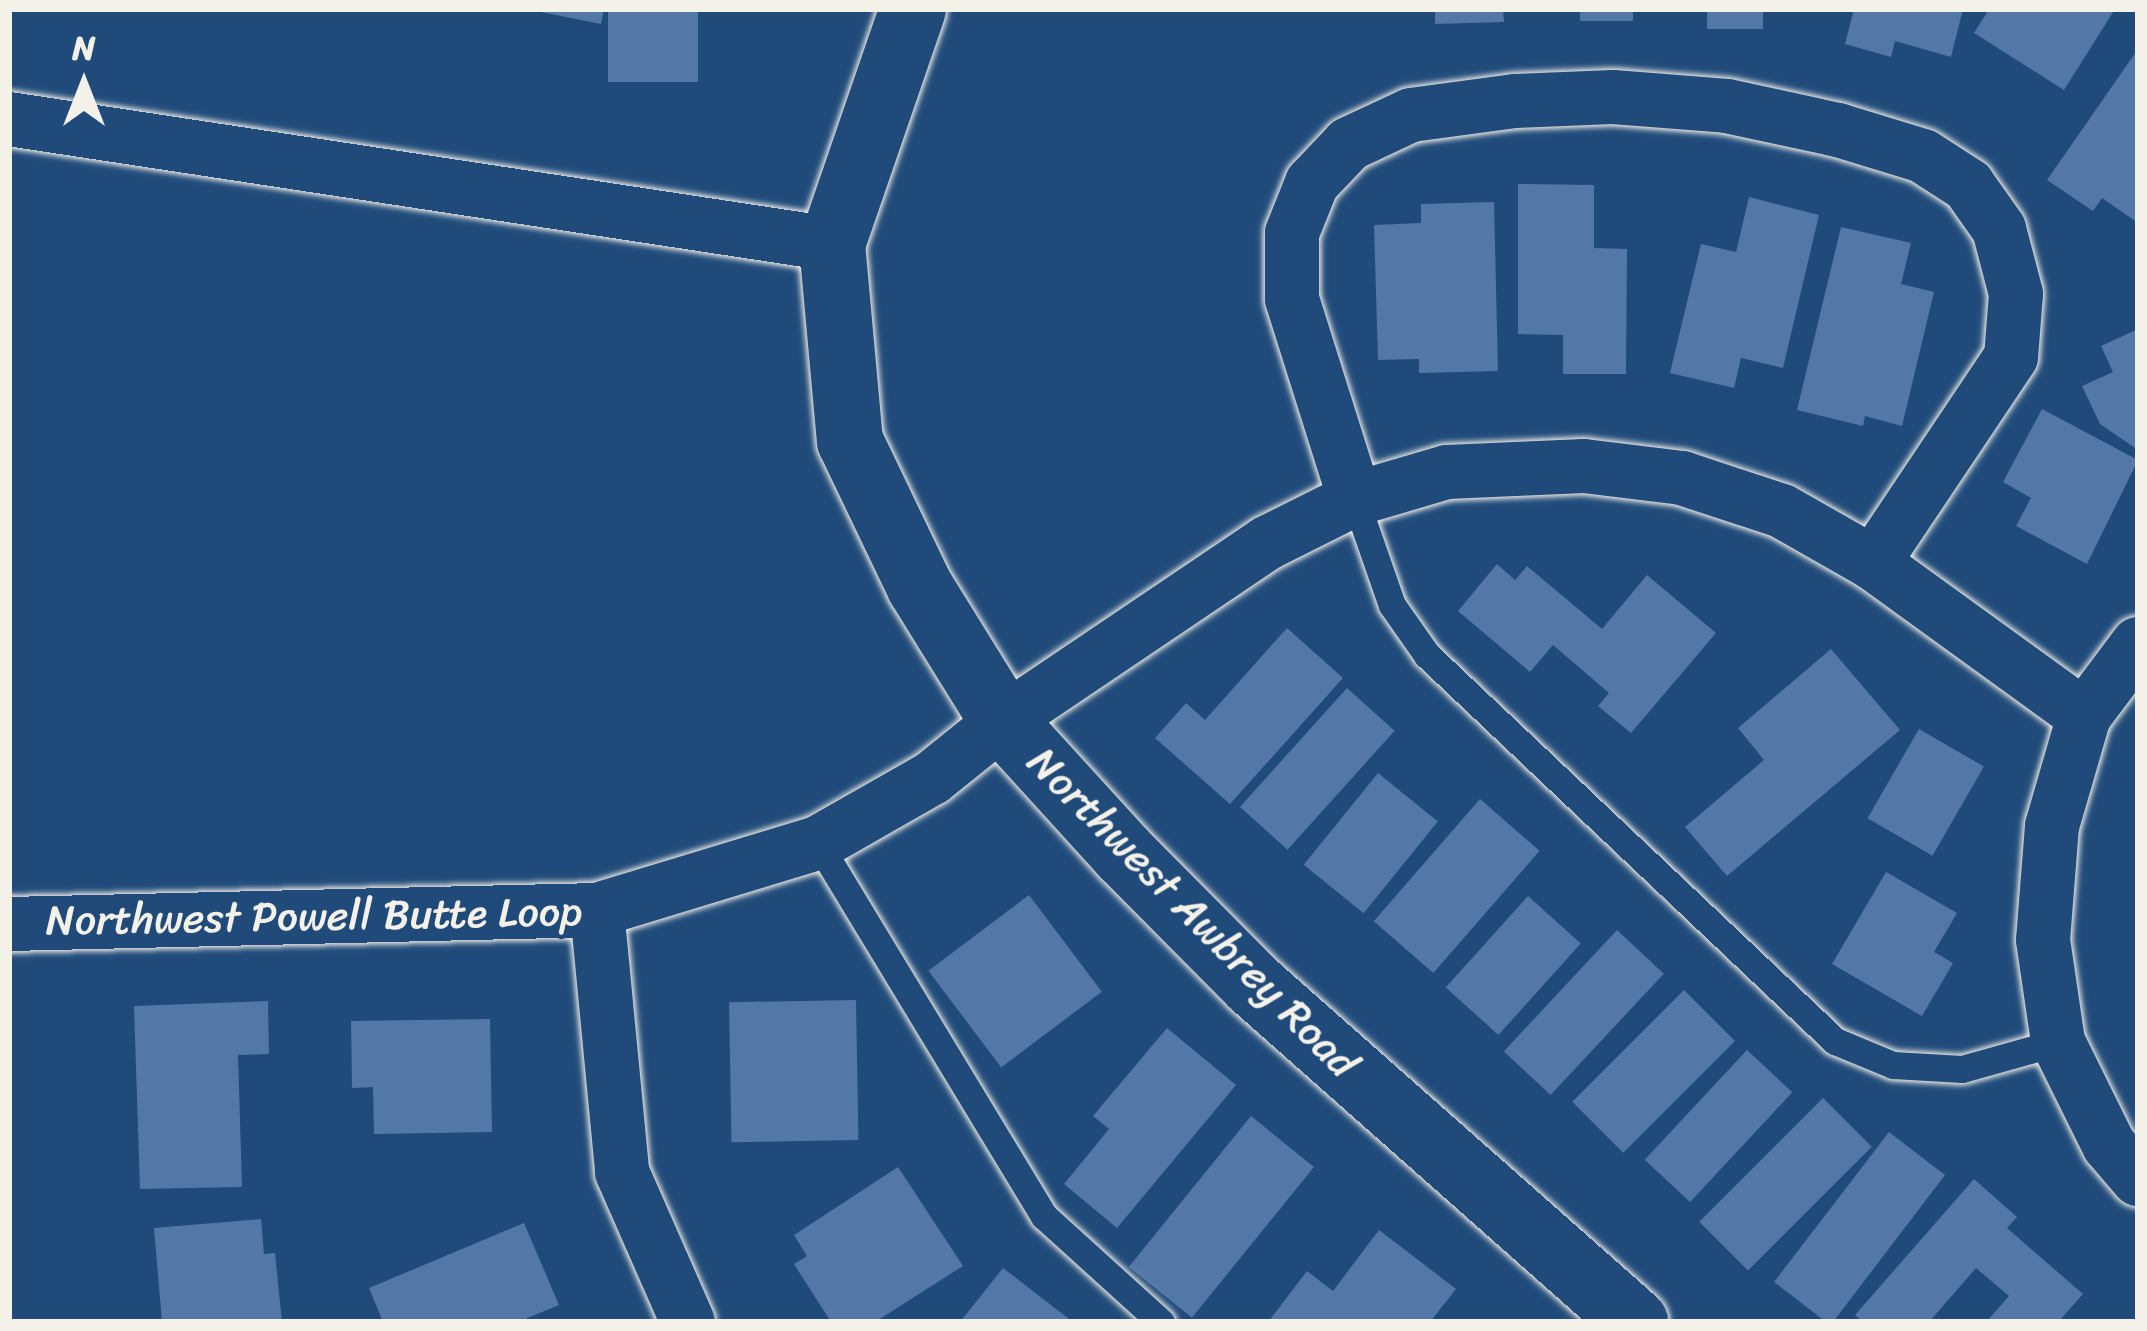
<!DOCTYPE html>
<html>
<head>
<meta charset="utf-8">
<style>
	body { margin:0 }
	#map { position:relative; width:2147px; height:1331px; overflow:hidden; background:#1f4a7a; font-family:Sriracha,sans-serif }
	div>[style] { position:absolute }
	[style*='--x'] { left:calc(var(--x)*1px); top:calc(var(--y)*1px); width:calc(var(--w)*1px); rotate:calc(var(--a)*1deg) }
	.building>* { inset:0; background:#5378a7; transform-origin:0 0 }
	.roads { filter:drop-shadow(0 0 3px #f4f1e8) drop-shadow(0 0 3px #f4f1e8) }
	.service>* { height:27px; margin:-13.5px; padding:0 13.5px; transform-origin:13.5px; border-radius:13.5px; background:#1f4a7a }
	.minor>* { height:54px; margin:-27px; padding:0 27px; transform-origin:27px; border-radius:27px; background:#1f4a7a }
	.tertiary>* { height:66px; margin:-33px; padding:0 33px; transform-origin:33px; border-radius:33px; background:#1f4a7a }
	span { translate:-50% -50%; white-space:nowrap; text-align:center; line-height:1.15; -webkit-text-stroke:9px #1f4a7a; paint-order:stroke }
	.street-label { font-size:42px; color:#f4f1e8 }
	.frame { position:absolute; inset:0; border:12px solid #f4f1e8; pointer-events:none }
	.north { position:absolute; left:24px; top:24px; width:120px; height:120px; -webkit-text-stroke:9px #1f4a7a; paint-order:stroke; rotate:0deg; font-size:33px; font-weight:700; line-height:48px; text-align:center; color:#f4f1e8 }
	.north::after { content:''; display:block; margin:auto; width:42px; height:54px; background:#f4f1e8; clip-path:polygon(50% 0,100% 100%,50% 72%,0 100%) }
</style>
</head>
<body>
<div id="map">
	<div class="building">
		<div style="clip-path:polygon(526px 9px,604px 9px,601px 24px)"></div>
		<div style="left:608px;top:9px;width:90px;height:73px"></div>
		<div style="clip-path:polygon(1435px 9px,1503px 9px,1504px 22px,1435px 24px)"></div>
		<div style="left:1580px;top:9px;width:53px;height:12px"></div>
		<div style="left:1707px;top:9px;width:56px;height:20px"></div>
		<div style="clip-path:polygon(1854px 9px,1963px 9px,1951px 57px,1895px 41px,1891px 57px,1845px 44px)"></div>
		<div style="clip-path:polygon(1989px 9px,2115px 9px,2064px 90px,1974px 33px)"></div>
		<div style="clip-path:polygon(2138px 49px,2138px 223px,2102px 198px,2093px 211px,2047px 180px)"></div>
		<div style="clip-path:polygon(1518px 184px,1594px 185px,1594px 248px,1627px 249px,1626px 374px,1563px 374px,1563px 335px,1518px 334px)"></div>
		<div style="clip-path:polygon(1749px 197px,1819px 215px,1783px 368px,1741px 358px,1734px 388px,1670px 373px,1701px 244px,1736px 252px)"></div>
		<div style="clip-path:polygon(1494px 202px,1498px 371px,1419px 373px,1419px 359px,1378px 360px,1374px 225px,1421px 223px,1421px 204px)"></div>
		<div style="clip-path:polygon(1841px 227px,1911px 243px,1901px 284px,1934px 292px,1902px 426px,1865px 416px,1863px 426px,1797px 410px)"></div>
		<div style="clip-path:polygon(2138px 329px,2138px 450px,2100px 424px,2082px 386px,2113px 372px,2101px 346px)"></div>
		<div style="clip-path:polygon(2042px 409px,2138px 460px,2087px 564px,2016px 526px,2031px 498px,2003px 482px)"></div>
		<div style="clip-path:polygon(1497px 564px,1515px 580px,1527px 566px,1602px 629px,1647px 575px,1716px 633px,1631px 733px,1598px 706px,1609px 693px,1553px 645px,1530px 672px,1458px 611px)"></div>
		<div style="clip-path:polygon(1287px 628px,1343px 678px,1230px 804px,1155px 738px,1186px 703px,1205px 720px)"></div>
		<div style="clip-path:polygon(1831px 649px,1900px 730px,1727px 876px,1685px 827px,1764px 760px,1738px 728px)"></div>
		<div style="left:1347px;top:688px;width:64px;height:160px;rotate:42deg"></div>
		<div style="left:1919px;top:729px;width:75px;height:103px;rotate:30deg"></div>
		<div style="left:1378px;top:773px;width:77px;height:118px;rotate:39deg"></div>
		<div style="left:1480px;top:799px;width:79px;height:162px;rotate:41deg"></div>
		<div style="clip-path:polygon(1886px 872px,1957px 913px,1934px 952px,1953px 963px,1922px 1016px,1832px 964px)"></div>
		<div style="left:1029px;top:895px;width:121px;height:126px;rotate:53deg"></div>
		<div style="left:1528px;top:896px;width:71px;height:123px;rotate:42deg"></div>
		<div style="left:1617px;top:930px;width:64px;height:166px;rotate:43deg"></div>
		<div style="left:1684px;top:990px;width:72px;height:158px;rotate:45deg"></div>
		<div style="left:856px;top:1000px;width:140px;height:127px;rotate:89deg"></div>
		<div style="clip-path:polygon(268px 1001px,269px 1054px,238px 1055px,242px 1187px,140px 1189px,134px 1006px)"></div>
		<div style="clip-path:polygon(490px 1019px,492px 1132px,374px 1134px,373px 1087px,352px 1088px,351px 1021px)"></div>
		<div style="clip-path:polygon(1167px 1028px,1236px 1085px,1117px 1228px,1064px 1184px,1109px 1129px,1093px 1116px)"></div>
		<div style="left:1747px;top:1050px;width:62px;height:150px;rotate:43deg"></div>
		<div style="left:1823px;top:1098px;width:69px;height:175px;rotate:45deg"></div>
		<div style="left:1251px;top:1116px;width:81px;height:194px;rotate:39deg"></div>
		<div style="clip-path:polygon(1889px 1132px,1945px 1175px,1833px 1322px,1826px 1322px,1774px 1282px)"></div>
		<div style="clip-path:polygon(898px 1167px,963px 1266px,875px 1322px,831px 1322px,794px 1264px,807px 1256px,794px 1235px)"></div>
		<div style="clip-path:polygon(1974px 1179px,2017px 1217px,2007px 1228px,2083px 1294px,2058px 1322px,1986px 1322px,2009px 1296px,1976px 1268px,1929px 1322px,1863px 1322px,1855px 1315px)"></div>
		<div style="clip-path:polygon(261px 1219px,264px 1254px,275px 1253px,282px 1322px,162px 1322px,154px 1228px)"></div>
		<div style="clip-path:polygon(524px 1223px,559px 1305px,518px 1322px,383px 1322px,369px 1288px)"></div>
		<div style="clip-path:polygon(1379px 1230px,1456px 1289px,1430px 1322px,1268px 1322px,1307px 1271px,1333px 1291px)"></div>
		<div style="clip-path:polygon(1003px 1268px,1073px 1322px,960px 1322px)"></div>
	</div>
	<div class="roads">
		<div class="service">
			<div style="--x:1355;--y:499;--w:112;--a:70.8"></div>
			<div style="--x:1392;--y:605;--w:61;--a:55"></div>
			<div style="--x:1427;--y:655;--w:562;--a:43.41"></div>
			<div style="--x:1835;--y:1041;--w:63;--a:22.5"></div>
			<div style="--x:1893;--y:1065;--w:69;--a:3.3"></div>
			<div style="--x:1962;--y:1069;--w:100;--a:-15.7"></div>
			<div style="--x:818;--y:843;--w:436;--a:58.8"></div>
			<div style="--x:1044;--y:1216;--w:158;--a:42.2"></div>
		</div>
		<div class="minor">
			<div style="--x:9;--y:119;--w:832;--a:8.64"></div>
			<div style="--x:1355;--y:499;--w:210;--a:-107.5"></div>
			<div style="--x:1292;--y:299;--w:66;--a:-90"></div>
			<div style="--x:1292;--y:233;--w:54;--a:-68.2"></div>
			<div style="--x:1312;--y:183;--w:54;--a:-46.5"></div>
			<div style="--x:1349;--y:144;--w:68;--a:-25.1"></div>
			<div style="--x:1411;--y:115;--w:105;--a:-7.7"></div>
			<div style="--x:1515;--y:101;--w:98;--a:-2.3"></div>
			<div style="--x:1613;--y:97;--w:114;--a:4.5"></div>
			<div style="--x:1727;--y:106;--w:114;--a:12.2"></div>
			<div style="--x:1838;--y:130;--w:89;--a:17"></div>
			<div style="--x:1923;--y:156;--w:54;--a:32.8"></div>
			<div style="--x:1968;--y:185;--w:54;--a:54.8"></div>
			<div style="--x:1999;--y:229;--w:67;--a:75.3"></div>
			<div style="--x:2016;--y:294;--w:63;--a:94.5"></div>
			<div style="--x:2011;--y:357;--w:248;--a:123.8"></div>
			<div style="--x:2138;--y:644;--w:90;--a:126.9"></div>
			<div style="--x:2084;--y:716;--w:115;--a:106.2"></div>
			<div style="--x:2052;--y:826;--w:114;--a:94.5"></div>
			<div style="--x:2043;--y:940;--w:103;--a:81.6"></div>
			<div style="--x:2058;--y:1042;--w:115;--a:63.7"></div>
			<div style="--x:2109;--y:1145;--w:45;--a:49.5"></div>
			<div style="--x:597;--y:910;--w:263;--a:84.5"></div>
			<div style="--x:622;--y:1172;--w:164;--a:66.3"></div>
			<div style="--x:9;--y:924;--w:588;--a:-1.36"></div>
			<div style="--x:597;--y:910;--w:231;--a:-16.9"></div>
			<div style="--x:818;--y:843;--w:131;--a:-29.7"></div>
			<div style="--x:932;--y:778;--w:91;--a:-38.8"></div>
			<div style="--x:1003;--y:721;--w:318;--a:-34"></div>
			<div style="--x:1267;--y:543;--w:98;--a:-26.6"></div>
			<div style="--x:1355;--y:499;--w:96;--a:-16.4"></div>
			<div style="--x:1447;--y:472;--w:137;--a:-2.5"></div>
			<div style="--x:1584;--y:466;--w:99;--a:7"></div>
			<div style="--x:1682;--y:478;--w:105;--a:18.3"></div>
			<div style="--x:1782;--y:511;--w:105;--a:29.7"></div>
			<div style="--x:1873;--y:563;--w:261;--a:35.9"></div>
		</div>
		<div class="tertiary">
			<div style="--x:913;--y:9;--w:249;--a:109"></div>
			<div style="--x:832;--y:244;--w:198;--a:84.8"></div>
			<div style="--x:850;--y:441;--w:162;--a:64.4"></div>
			<div style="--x:920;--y:587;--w:158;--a:58.2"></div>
			<div style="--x:1003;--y:721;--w:180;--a:47.7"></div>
			<div style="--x:1124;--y:854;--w:185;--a:45.2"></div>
			<div style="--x:1254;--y:985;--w:509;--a:41.49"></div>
		</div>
	</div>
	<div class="street-label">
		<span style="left:1193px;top:912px;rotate:45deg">Northwest Awbrey Road</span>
		<span style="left:314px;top:916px;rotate:-1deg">Northwest Powell Butte Loop</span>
	</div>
	<div class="frame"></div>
	<div class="north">N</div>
</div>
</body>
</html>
